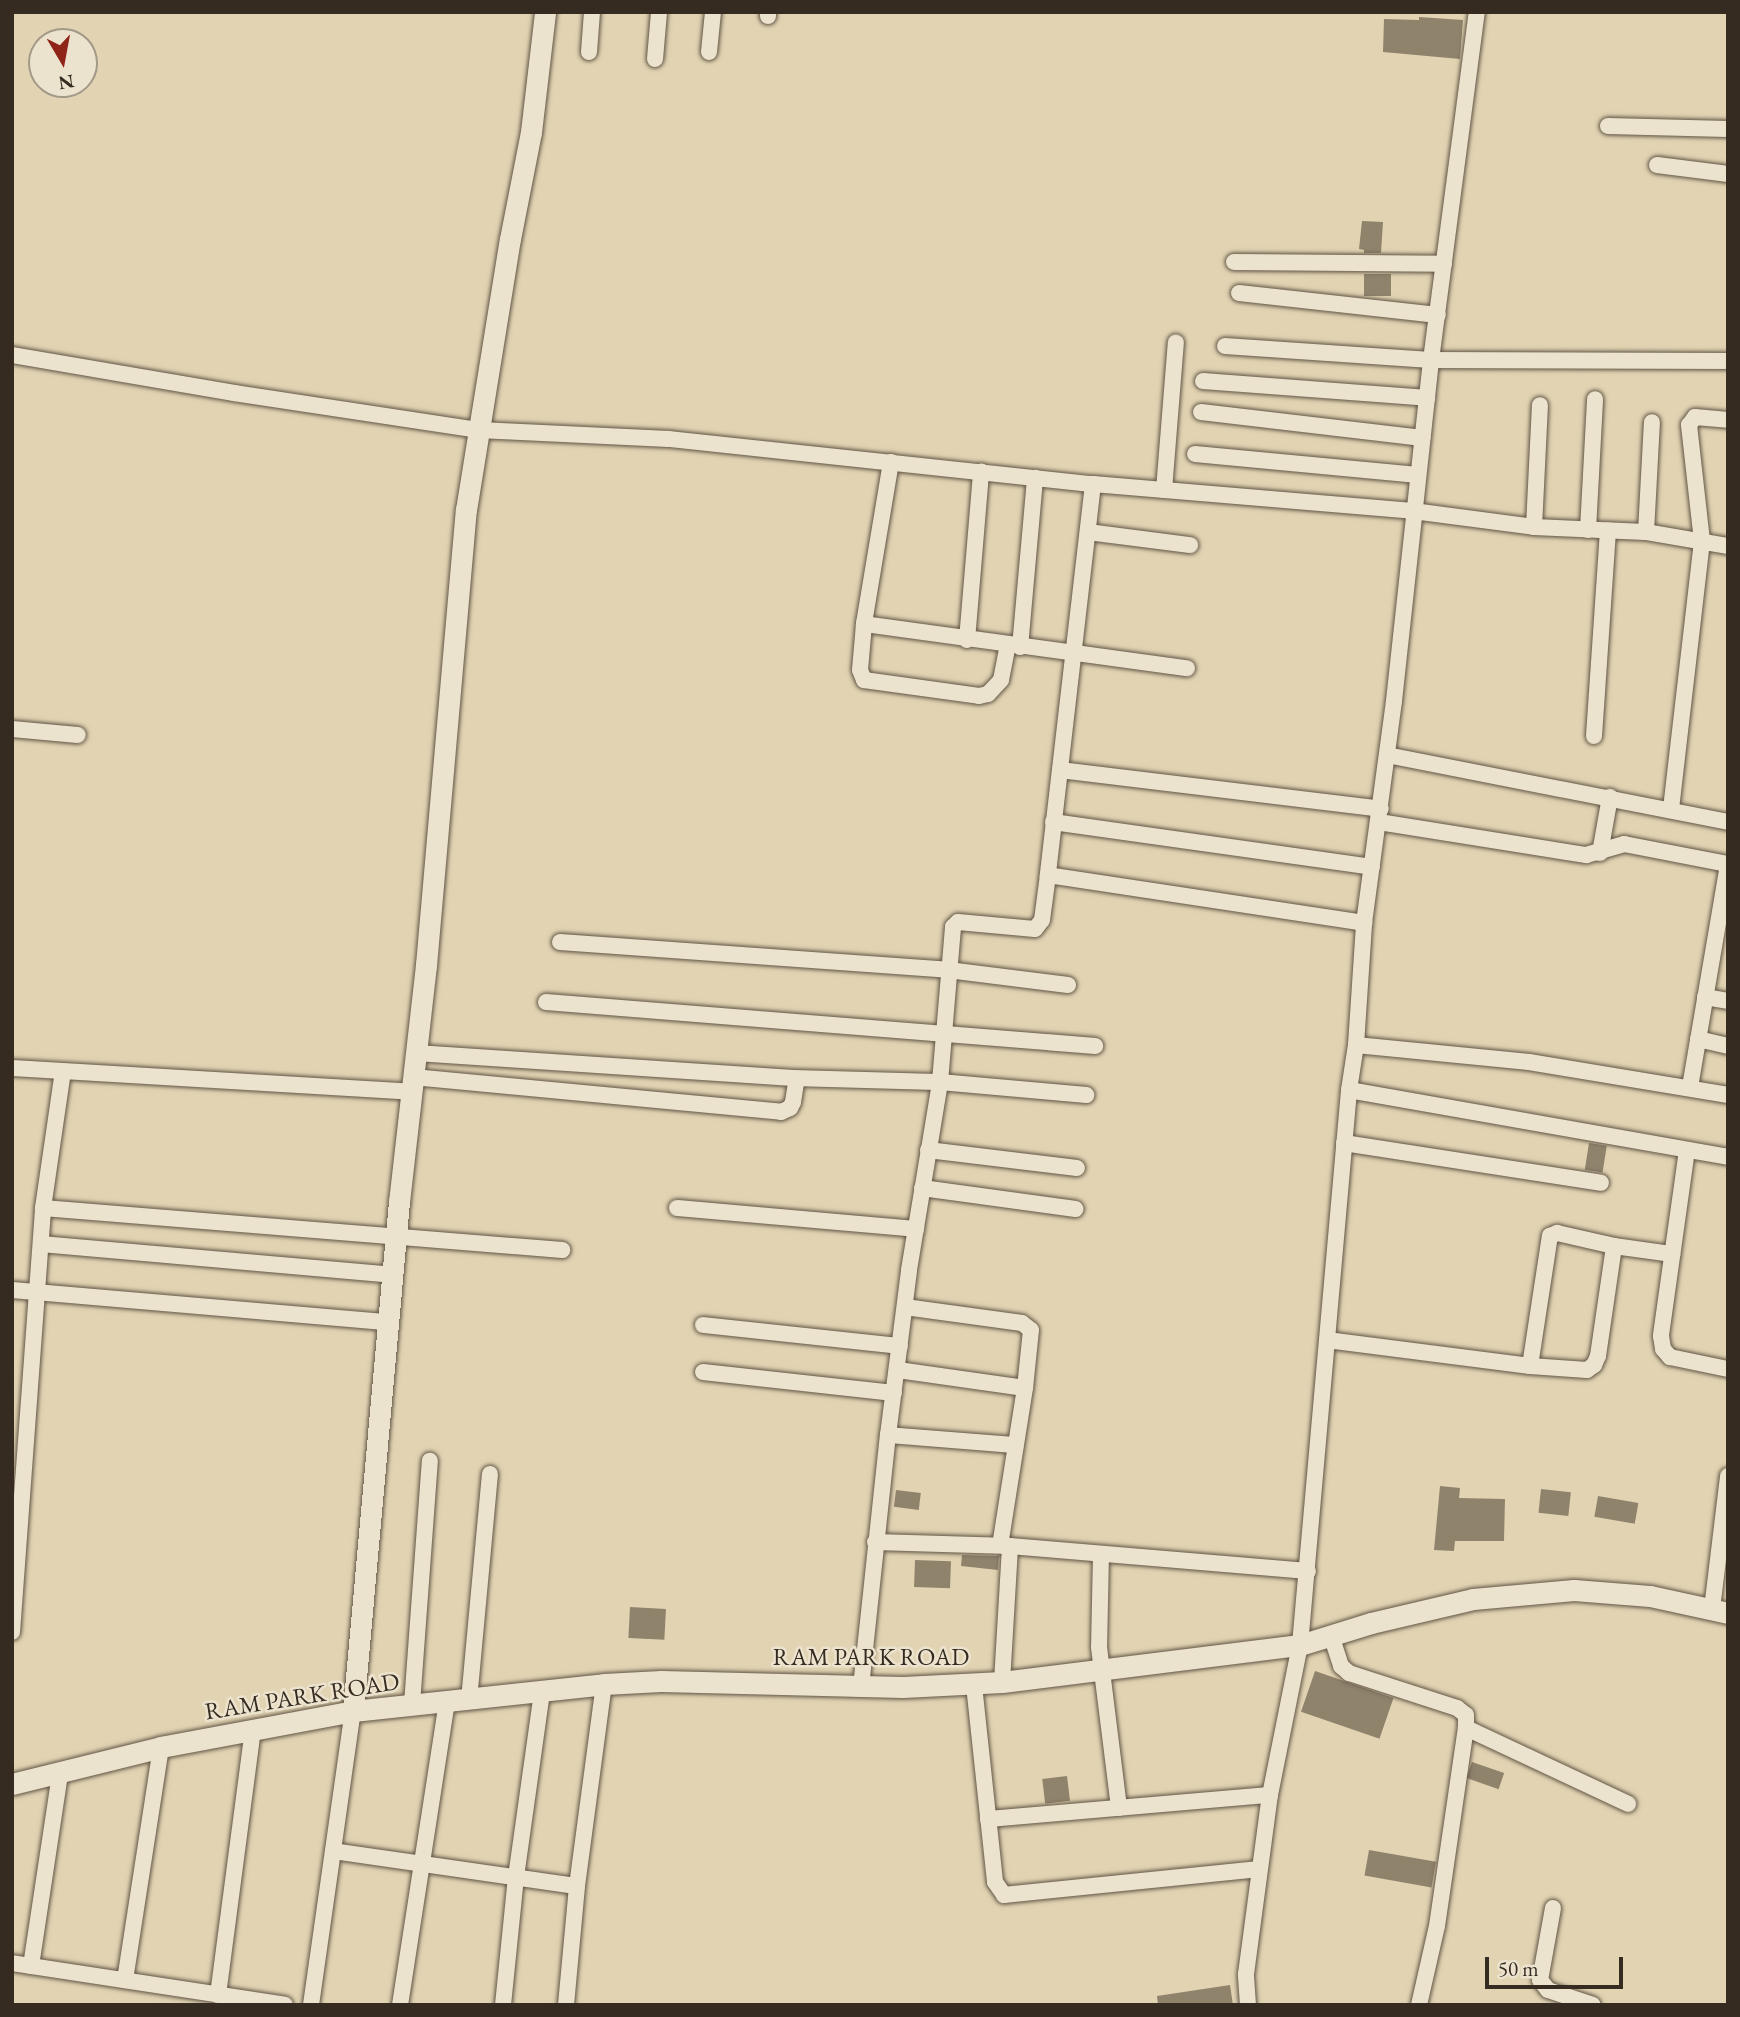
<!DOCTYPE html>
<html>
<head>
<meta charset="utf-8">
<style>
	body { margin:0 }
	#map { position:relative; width:1740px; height:2017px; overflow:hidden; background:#e2d4b3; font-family:"EB Garamond",serif }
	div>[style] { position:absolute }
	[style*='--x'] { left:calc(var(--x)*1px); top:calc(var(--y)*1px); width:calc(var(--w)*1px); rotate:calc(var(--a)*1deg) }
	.building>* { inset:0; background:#8f836c; transform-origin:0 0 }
	.roads { filter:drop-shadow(0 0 2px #615545) drop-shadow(0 0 2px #615545) }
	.street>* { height:16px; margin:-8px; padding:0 8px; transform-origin:8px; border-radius:8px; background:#ece3ce }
	.secondary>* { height:21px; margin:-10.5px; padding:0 10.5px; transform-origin:10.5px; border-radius:10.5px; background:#ece3ce }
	span { translate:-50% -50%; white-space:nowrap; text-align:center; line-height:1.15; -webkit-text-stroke:5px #ece3ce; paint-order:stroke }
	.street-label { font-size:24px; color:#362b20 }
	.frame { position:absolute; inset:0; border:14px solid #362b20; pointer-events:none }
	.north { position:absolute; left:28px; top:28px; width:70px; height:70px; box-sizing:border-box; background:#ece3ce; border:2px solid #a39988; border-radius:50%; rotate:170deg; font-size:19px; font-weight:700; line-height:28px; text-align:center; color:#362b20 }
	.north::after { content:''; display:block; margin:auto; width:24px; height:32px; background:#8f2418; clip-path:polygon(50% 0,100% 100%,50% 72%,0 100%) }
	.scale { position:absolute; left:1485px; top:1957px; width:138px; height:32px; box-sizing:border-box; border:4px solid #362b20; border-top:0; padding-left:9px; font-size:21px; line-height:24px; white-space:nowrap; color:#362b20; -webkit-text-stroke:5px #ece3ce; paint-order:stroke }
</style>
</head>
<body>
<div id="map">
	<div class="building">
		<div style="clip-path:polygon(1419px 17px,1463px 20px,1460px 59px,1383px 52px,1384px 19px,1419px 20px)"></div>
		<div style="clip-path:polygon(1362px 221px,1383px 222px,1381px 253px,1364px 253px,1364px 250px,1359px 249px)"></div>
		<div style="left:1364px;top:274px;width:27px;height:22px"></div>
		<div style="left:1589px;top:1143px;width:18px;height:27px;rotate:9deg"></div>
		<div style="clip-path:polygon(1440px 1486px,1460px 1488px,1459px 1498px,1505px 1499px,1504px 1541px,1455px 1541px,1454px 1551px,1434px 1550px)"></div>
		<div style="left:1541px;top:1489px;width:30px;height:24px;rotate:6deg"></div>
		<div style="left:896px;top:1490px;width:25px;height:17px;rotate:7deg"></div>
		<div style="left:1598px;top:1496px;width:41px;height:21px;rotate:10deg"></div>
		<div style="clip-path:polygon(962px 1555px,999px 1556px,998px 1570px,961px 1566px)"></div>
		<div style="left:915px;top:1560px;width:36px;height:27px;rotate:2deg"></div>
		<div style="left:630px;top:1607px;width:36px;height:31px;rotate:3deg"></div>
		<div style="left:1315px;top:1671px;width:83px;height:43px;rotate:19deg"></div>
		<div style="left:1472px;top:1762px;width:34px;height:17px;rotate:19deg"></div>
		<div style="left:1067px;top:1776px;width:25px;height:25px;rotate:83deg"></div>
		<div style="left:1369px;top:1850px;width:68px;height:26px;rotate:10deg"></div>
		<div style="clip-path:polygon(1230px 1985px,1233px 2005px,1158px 2005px,1157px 1996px)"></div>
	</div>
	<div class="roads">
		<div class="street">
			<div style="--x:768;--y:16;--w:4;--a:-90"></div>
			<div style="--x:589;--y:52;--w:40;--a:-85.7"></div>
			<div style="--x:709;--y:52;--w:40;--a:-84.3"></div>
			<div style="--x:655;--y:59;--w:47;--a:-85.1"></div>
			<div style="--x:1608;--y:126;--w:120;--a:1.4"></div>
			<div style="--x:1657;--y:165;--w:72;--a:7.2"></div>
			<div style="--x:1234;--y:262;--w:210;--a:0.5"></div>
			<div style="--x:1239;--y:293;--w:200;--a:6.3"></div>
			<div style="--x:1225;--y:346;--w:206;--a:3.9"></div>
			<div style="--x:1431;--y:360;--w:297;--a:0.2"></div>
			<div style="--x:12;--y:355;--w:225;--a:9.7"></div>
			<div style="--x:234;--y:393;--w:248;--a:8.6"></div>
			<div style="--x:479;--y:430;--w:190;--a:2.7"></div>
			<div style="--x:669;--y:439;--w:426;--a:6.1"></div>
			<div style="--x:1093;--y:484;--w:321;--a:4.8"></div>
			<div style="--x:1413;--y:511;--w:122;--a:7.5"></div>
			<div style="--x:1534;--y:527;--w:112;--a:2.6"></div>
			<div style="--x:1646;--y:532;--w:83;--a:9.7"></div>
			<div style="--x:1203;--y:381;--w:225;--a:4.3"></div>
			<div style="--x:1201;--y:412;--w:223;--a:6.7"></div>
			<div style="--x:1195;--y:454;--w:224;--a:5.4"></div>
			<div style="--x:891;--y:462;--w:164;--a:99.5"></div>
			<div style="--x:864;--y:624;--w:46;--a:95"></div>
			<div style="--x:860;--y:670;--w:11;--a:68"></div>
			<div style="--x:864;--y:680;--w:116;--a:7.9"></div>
			<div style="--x:979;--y:696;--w:9;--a:-13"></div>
			<div style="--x:988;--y:694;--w:19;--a:-47"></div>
			<div style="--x:1001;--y:680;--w:36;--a:-79"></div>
			<div style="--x:1093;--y:484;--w:394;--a:96.6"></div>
			<div style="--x:1048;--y:875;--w:320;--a:8.6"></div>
			<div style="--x:1164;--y:490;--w:148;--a:-85.4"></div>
			<div style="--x:1534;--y:527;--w:122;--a:-87.2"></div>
			<div style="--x:1588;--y:530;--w:131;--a:-86.9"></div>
			<div style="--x:1088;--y:532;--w:103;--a:7.3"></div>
			<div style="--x:1646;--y:532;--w:110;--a:-86.9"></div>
			<div style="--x:864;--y:624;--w:326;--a:7.8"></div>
			<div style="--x:967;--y:640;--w:169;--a:-85.2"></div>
			<div style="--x:1020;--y:647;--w:170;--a:-84.9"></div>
			<div style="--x:12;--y:729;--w:66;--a:5.2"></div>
			<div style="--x:1594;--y:736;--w:206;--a:-86.1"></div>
			<div style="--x:1387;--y:755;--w:348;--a:11.1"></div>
			<div style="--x:1060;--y:770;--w:323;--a:6.9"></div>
			<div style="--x:1671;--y:809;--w:270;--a:-83.4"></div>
			<div style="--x:1702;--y:541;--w:117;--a:-96.4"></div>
			<div style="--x:1689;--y:425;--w:10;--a:-53"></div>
			<div style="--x:1695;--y:417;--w:33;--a:5"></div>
			<div style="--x:1053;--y:822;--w:322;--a:8"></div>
			<div style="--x:1379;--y:822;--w:210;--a:9.1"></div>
			<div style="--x:1586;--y:855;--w:40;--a:-16"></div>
			<div style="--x:1624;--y:844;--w:106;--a:10.9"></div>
			<div style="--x:1600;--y:853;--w:57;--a:-79.9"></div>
			<div style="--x:560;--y:942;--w:389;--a:4.1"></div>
			<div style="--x:948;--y:970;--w:121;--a:7.1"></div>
			<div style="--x:1705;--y:997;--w:23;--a:10"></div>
			<div style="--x:546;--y:1002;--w:551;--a:4.58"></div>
			<div style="--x:1698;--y:1039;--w:31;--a:13"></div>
			<div style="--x:1356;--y:1045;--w:174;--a:5.6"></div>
			<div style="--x:1529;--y:1062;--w:202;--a:9.4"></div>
			<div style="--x:416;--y:1053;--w:378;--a:3.8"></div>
			<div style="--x:793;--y:1078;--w:147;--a:1.6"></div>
			<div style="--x:940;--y:1082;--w:147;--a:5.1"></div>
			<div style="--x:12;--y:1068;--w:401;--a:3.4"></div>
			<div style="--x:413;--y:1077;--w:370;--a:5.4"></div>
			<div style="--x:781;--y:1112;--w:10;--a:-24"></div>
			<div style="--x:790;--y:1108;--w:7;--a:-63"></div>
			<div style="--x:793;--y:1102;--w:24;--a:-81"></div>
			<div style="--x:1690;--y:1087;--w:225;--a:-80.3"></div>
			<div style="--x:1349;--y:1090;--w:385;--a:10"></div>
			<div style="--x:1344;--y:1143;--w:260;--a:8.8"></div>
			<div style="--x:928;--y:1150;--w:150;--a:6.9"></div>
			<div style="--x:1687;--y:1150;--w:188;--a:98"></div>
			<div style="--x:1661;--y:1336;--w:13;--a:81"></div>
			<div style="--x:1663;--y:1349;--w:11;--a:49"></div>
			<div style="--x:1670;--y:1357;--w:59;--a:11.7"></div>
			<div style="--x:922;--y:1188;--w:155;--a:7.8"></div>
			<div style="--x:43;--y:1208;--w:521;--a:4.63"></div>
			<div style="--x:677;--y:1208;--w:240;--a:5"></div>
			<div style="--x:41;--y:1244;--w:352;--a:5"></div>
			<div style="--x:12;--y:1290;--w:377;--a:4.9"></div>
			<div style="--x:905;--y:1307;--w:118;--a:7.8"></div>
			<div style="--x:1022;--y:1323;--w:11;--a:38"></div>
			<div style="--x:1031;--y:1330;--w:58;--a:95.9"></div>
			<div style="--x:1025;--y:1388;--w:159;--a:99"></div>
			<div style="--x:703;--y:1325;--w:198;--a:6.1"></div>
			<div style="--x:1327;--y:1340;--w:205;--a:7.3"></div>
			<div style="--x:1530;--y:1366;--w:57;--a:4"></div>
			<div style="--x:1587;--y:1370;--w:9;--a:-36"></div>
			<div style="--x:1594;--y:1365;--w:10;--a:-66"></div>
			<div style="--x:1598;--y:1356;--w:111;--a:-81.7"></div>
			<div style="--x:1614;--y:1246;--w:59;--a:7.9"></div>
			<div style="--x:1530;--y:1366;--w:132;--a:-81.3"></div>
			<div style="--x:1550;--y:1236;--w:8;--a:-23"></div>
			<div style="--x:1557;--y:1233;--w:58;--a:12.8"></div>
			<div style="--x:898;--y:1370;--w:128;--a:8.1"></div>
			<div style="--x:703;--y:1372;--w:192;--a:6.3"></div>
			<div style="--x:888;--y:1435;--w:128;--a:4.5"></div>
			<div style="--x:875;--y:1542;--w:135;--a:1.7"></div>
			<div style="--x:1010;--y:1546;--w:299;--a:4.8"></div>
			<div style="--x:1101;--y:1554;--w:93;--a:91.2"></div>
			<div style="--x:1099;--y:1647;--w:162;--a:82.9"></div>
			<div style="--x:1712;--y:1609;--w:134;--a:-83.1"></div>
			<div style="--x:12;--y:1632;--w:425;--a:-85.8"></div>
			<div style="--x:43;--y:1208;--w:138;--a:-81.7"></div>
			<div style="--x:1331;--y:1635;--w:33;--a:72"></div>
			<div style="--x:1341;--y:1666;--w:11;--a:41"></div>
			<div style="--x:1349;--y:1673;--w:114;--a:18"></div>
			<div style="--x:1457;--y:1708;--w:11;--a:38"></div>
			<div style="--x:1466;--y:1715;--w:13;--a:90"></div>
			<div style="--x:1466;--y:1728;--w:179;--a:25.1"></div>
			<div style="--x:1002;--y:1682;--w:136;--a:-86.6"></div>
			<div style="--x:974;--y:1685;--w:198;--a:83.9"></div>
			<div style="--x:995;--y:1882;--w:16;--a:55"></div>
			<div style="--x:1004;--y:1895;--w:256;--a:-5.8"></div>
			<div style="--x:861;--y:1687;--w:253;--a:-83.9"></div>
			<div style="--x:888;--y:1435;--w:166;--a:-82.7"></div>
			<div style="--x:909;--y:1270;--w:191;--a:-80.6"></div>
			<div style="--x:940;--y:1082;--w:156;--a:-85.2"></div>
			<div style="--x:953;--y:927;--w:7;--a:-45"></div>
			<div style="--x:958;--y:922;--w:77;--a:5.2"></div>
			<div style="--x:1035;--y:929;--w:11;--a:-52"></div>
			<div style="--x:1042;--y:920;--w:45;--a:-82.4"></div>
			<div style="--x:469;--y:1700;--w:227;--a:-84.7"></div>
			<div style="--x:412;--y:1704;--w:244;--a:-85.8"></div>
			<div style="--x:988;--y:1819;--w:283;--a:-4.9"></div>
			<div style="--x:333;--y:1851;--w:246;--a:8.2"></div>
			<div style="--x:1553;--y:1908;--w:73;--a:100.2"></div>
			<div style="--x:1540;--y:1980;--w:13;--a:51"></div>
			<div style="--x:1548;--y:1990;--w:47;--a:18.4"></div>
			<div style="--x:12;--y:1963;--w:276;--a:8.7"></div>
			<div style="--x:31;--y:1966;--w:194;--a:-81.4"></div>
			<div style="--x:125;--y:1980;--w:236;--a:-81.2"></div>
			<div style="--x:218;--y:1995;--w:268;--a:-82.5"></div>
			<div style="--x:311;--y:2005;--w:297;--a:-81.9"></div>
			<div style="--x:400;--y:2005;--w:308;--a:-81.2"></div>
			<div style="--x:503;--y:2005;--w:129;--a:-84.2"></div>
			<div style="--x:516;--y:1877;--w:187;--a:-82"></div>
			<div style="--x:566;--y:2005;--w:120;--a:-84.7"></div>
			<div style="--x:577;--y:1886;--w:204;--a:-82.4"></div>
			<div style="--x:1248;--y:2005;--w:31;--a:-94"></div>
			<div style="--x:1246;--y:1974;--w:181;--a:-82.4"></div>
			<div style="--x:1270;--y:1795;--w:153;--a:-78.7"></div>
			<div style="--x:1300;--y:1645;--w:557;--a:-84.95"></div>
			<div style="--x:1349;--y:1090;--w:46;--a:-81.2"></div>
			<div style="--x:1356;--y:1045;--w:122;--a:-86.2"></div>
			<div style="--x:1364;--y:923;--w:224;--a:-82.3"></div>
			<div style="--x:1394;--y:701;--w:343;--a:-83.8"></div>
			<div style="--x:1431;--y:360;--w:351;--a:-82.5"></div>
			<div style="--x:1419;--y:2005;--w:81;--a:-77.2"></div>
			<div style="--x:1437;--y:1926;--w:200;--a:-81.7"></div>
		</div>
		<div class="secondary">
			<div style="--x:353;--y:1711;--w:511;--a:-84.84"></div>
			<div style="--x:399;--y:1202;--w:239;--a:-83.5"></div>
			<div style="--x:426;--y:965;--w:457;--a:-85"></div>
			<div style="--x:466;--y:510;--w:275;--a:-80.8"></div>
			<div style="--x:510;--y:239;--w:109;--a:-78.9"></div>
			<div style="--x:531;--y:132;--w:121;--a:-83.3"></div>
			<div style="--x:12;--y:1784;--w:154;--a:-13.9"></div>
			<div style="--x:161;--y:1747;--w:195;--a:-10.6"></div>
			<div style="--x:353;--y:1711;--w:252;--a:-6.1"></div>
			<div style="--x:604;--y:1684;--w:57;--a:-3"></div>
			<div style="--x:661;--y:1681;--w:242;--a:1.4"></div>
			<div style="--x:903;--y:1687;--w:99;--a:-2.9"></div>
			<div style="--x:1002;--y:1682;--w:300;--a:-7.1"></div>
			<div style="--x:1300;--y:1645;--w:74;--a:-17.2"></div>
			<div style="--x:1371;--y:1623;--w:105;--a:-13.2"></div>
			<div style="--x:1473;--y:1599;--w:101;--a:-5.1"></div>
			<div style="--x:1574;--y:1590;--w:76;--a:4.5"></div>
			<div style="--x:1650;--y:1596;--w:80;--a:12.3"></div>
		</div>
	</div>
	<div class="street-label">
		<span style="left:871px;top:1657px">RAM PARK ROAD</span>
		<span style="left:302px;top:1696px;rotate:-9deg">RAM PARK ROAD</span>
	</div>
	<div class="frame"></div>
	<div class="north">N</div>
	<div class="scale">50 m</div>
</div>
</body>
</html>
